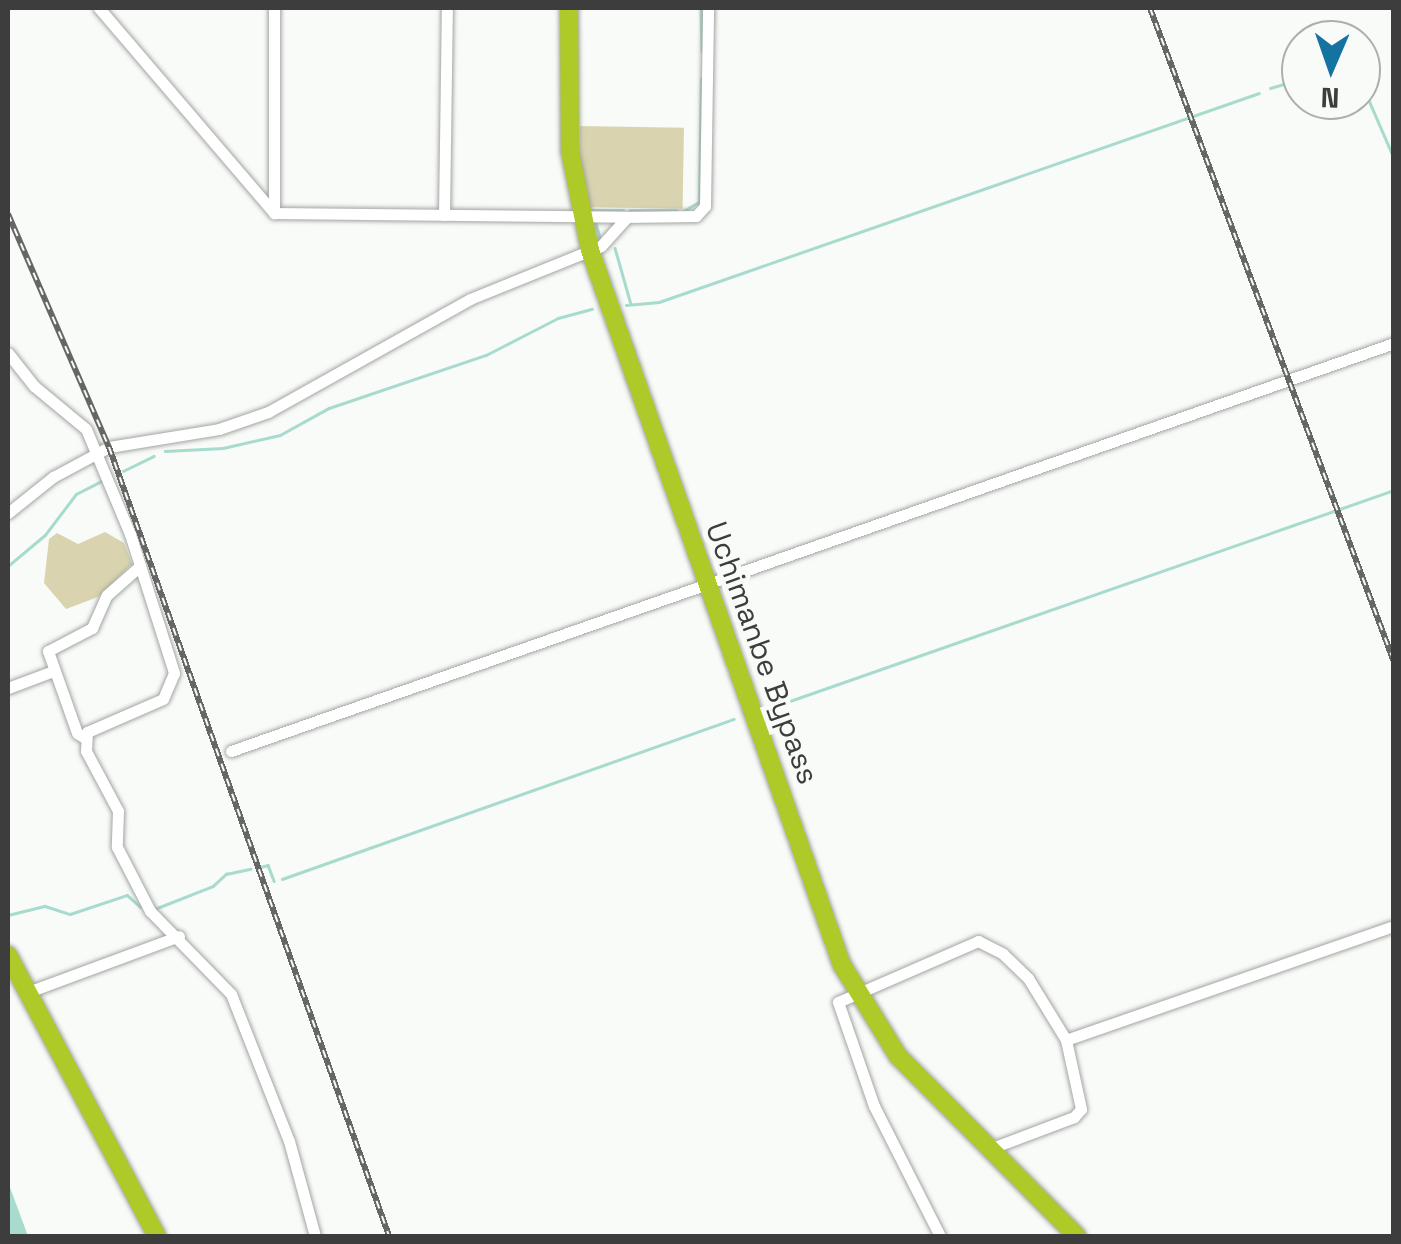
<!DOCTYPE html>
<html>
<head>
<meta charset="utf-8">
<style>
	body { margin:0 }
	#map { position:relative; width:1401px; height:1244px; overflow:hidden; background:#f8fbf7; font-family:"Space Grotesk",sans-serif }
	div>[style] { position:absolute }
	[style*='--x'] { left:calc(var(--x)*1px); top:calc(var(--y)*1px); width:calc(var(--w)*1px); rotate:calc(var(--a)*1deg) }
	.green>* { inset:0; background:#d9d4af; transform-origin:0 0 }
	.water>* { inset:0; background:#a7dbce }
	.stream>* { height:2.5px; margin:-1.25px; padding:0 1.25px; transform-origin:1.25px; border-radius:1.25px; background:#a7dbce }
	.roads { filter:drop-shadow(0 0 2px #a3a5a2) drop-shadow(0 0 2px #a3a5a2) }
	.minor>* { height:11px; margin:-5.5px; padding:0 5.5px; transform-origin:5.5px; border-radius:5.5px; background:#fff }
	.highway>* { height:18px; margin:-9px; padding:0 9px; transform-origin:9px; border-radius:9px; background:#adca29 }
	.rail>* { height:6px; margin-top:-3px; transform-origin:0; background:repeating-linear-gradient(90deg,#f8fbf7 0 8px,#656765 0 16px); box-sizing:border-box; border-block:2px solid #656765 }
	span { translate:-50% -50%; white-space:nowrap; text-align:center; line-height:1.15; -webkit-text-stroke:10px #f8fbf7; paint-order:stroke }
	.street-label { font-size:30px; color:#3c3d3c }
	.frame { position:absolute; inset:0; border:10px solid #3c3d3c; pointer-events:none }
	.north { position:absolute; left:1281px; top:20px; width:100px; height:100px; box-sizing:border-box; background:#f8fbf7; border:2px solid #adafac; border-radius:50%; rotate:182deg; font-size:28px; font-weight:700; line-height:40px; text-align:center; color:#3c3d3c }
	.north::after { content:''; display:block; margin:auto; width:35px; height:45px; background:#1473a1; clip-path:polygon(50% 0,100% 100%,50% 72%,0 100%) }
</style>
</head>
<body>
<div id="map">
	<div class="green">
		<div style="left:580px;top:126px;width:104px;height:81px;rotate:1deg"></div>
		<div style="clip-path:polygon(105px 532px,124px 543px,132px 564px,98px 597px,66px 609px,44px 583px,49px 539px,57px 533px,78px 544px)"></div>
	</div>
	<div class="water">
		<div style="clip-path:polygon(8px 1182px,28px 1236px,8px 1236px)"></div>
	</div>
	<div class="stream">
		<div style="--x:701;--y:8;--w:43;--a:88.7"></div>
		<div style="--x:1270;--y:88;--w:32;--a:-16"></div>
		<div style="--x:1368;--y:98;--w:65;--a:66.6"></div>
		<div style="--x:591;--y:210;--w:33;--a:0"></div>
		<div style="--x:630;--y:210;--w:47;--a:0"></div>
		<div style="--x:685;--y:210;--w:16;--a:-30"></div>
		<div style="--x:699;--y:202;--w:123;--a:-89.1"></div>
		<div style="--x:595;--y:221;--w:17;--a:73"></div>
		<div style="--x:615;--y:248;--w:58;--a:74.1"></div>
		<div style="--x:626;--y:305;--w:33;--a:-5"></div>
		<div style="--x:659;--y:302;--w:635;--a:-19.2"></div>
		<div style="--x:165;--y:451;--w:58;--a:-3"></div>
		<div style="--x:223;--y:448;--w:58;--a:-12.8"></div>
		<div style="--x:280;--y:435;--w:56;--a:-28.9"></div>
		<div style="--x:329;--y:408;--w:166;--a:-18.7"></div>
		<div style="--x:486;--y:355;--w:81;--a:-27.2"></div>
		<div style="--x:558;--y:318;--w:35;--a:-15"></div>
		<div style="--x:123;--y:471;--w:34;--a:-26"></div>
		<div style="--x:8;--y:566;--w:48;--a:-40"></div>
		<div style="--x:45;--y:535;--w:51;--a:-52.9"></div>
		<div style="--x:76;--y:494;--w:29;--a:-27"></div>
		<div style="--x:767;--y:709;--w:664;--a:-19.25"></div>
		<div style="--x:260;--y:867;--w:8;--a:-14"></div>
		<div style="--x:268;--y:865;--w:17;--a:69"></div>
		<div style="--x:282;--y:879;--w:479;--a:-19.5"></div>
		<div style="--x:157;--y:908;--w:60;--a:-21.4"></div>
		<div style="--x:213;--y:886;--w:18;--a:-43"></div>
		<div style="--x:226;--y:874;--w:25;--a:-12"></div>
		<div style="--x:8;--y:915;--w:38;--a:-14"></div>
		<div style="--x:45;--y:906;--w:26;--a:18"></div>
		<div style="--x:70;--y:914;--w:60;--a:-18.4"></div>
		<div style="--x:127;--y:895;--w:18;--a:41"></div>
	</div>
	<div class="roads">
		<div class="minor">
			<div style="--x:99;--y:8;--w:270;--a:49.5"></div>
			<div style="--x:274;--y:213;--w:353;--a:0.6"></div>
			<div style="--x:627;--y:217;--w:69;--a:-0.8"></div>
			<div style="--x:696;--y:216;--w:13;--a:-48"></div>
			<div style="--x:705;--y:206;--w:198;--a:-89.1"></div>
			<div style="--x:274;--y:213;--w:205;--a:-90"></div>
			<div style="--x:444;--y:215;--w:207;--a:-89.2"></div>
			<div style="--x:8;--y:353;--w:42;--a:51.8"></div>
			<div style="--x:34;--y:386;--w:67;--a:39.6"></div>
			<div style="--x:86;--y:429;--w:114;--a:67.3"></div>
			<div style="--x:130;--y:534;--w:146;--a:72.4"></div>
			<div style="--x:174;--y:673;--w:28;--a:113"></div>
			<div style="--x:163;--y:699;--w:83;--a:156.5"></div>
			<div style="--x:87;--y:732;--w:19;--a:93"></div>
			<div style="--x:86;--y:751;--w:68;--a:61.9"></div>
			<div style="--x:118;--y:811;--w:36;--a:92"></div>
			<div style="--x:117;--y:847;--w:72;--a:62.7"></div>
			<div style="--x:150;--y:911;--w:116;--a:45.7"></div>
			<div style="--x:231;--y:994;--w:158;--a:68.5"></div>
			<div style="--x:289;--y:1141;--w:98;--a:74.7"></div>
			<div style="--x:8;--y:513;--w:58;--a:-38.7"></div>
			<div style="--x:53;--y:477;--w:64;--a:-28.2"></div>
			<div style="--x:109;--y:447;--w:111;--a:-9.3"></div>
			<div style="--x:219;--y:429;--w:52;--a:-19.1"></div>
			<div style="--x:268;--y:412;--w:231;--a:-29.2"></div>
			<div style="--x:470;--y:299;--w:141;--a:-22"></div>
			<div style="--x:601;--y:246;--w:39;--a:-48"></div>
			<div style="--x:8;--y:688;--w:48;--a:-20.7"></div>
			<div style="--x:85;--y:738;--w:9;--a:-148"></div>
			<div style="--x:77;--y:733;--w:87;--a:-109.5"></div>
			<div style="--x:48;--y:651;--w:50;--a:-27.6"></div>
			<div style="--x:92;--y:628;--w:36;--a:-66"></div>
			<div style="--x:107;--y:595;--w:44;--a:-41.3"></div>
			<div style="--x:231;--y:751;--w:1232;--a:-19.33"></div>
			<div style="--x:28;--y:992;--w:161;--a:-20.3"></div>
			<div style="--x:1066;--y:1040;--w:347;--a:-19.2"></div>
			<div style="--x:940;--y:1236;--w:146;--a:-116.9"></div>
			<div style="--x:874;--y:1106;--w:110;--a:-109.1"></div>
			<div style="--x:838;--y:1002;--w:153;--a:-23.5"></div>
			<div style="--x:978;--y:941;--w:28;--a:27"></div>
			<div style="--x:1003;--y:954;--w:35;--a:44"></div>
			<div style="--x:1028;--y:978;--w:73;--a:58.5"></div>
			<div style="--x:1066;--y:1040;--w:71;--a:77.7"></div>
			<div style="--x:1081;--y:1109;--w:11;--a:131"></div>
			<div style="--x:1074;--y:1117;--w:88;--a:159.3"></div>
		</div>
		<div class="highway">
			<div style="--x:569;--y:8;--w:143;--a:89.6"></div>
			<div style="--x:570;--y:151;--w:101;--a:78.6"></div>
			<div style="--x:590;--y:250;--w:758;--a:70.59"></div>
			<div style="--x:842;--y:965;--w:107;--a:58.4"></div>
			<div style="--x:898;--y:1056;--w:254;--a:45.2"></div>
			<div style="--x:8;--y:955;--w:318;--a:62.1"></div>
		</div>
	</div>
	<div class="rail">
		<div style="--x:1150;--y:8;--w:698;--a:69.54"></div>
		<div style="--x:8;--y:214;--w:254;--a:66.6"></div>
		<div style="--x:109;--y:447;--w:837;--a:70.46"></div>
	</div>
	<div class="street-label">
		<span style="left:762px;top:653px;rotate:70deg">Uchimanbe Bypass</span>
	</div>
	<div class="frame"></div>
	<div class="north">N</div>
</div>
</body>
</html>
